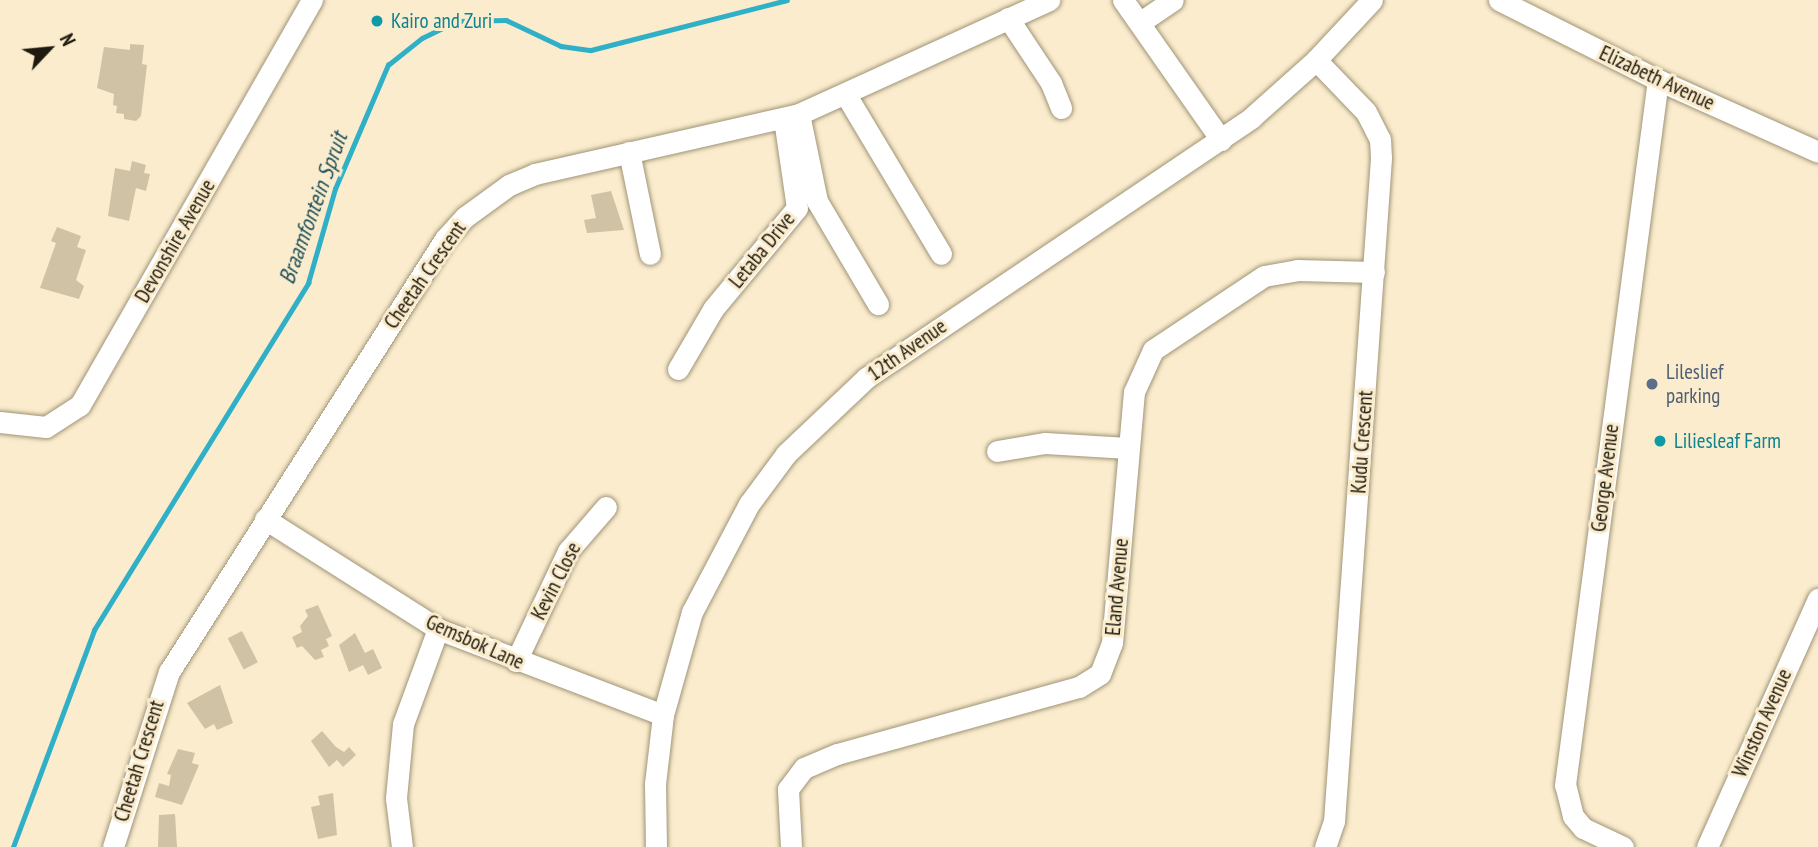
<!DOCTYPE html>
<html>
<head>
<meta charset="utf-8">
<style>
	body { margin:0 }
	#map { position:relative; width:1818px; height:847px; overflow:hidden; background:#faeccd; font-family:"PT Sans Narrow",sans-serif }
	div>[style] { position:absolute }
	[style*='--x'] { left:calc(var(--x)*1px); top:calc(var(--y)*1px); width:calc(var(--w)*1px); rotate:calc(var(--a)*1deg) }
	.stream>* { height:4.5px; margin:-2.25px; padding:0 2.25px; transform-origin:2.25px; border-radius:2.25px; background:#30b0c7 }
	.building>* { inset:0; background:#d0c3a5; transform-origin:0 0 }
	.roads { filter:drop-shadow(0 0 2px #a09477) drop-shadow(0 0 2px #a09477) }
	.minor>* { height:21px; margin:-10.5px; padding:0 10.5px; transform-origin:10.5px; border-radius:10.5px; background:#fff }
	.dots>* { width:19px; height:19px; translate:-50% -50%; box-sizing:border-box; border:4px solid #faeccd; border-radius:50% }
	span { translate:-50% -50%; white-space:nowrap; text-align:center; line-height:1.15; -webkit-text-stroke:6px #faeccd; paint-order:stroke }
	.culture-label { font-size:21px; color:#0d838f }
	.left { translate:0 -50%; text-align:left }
	.street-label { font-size:21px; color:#1f1a0f }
	.service-label { font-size:21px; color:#4e5e75 }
	.water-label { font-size:23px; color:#1e515c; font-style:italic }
	.north { position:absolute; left:14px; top:14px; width:70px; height:70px; -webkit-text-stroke:5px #faeccd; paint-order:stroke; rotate:64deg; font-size:19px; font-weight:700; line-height:28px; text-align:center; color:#1f1a0f }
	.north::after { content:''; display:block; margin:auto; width:24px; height:32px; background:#1f1a0f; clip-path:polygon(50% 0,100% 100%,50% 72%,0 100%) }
</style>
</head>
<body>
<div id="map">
	<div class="stream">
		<div style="--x:13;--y:847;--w:232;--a:-69.5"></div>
		<div style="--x:94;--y:630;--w:408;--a:-58.3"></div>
		<div style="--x:308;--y:283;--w:98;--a:-74"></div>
		<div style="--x:335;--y:189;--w:135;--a:-66.9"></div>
		<div style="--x:388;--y:65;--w:43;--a:-38.5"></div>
		<div style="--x:422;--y:38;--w:39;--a:-26"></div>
		<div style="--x:457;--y:21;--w:49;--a:-1.2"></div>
		<div style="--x:506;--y:20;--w:61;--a:25.3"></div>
		<div style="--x:561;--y:46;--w:30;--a:8"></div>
		<div style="--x:591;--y:50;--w:202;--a:-14.3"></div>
	</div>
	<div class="building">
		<div style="clip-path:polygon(130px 44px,144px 45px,142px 64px,147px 65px,141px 116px,136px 121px,124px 119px,124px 114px,116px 113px,117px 106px,113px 105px,114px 94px,97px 88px,104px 47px,130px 50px)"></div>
		<div style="clip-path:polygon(132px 161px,146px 165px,144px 173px,150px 174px,146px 191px,136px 188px,129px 221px,108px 216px,115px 168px,130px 171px)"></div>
		<div style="clip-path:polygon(611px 191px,624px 230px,587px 233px,584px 220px,596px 218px,591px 195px)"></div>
		<div style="clip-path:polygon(57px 227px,81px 236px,77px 247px,86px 250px,76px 280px,84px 286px,79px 299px,40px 288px,56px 243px,51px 241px)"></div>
		<div style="clip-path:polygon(318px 605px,332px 636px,326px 639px,329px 646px,321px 650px,324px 657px,315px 660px,302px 646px,297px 648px,292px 637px,302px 632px,300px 626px,308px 616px,305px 610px)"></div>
		<div style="left:242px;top:631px;width:35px;height:16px;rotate:63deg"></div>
		<div style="clip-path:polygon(355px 633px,365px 653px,373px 649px,382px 668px,368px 675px,363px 665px,349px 672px,339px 645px)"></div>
		<div style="clip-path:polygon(220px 685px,233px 723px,217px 730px,214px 724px,205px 729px,187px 703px)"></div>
		<div style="clip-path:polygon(322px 731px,336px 747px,344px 752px,349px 747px,356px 755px,343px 767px,337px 760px,329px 767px,311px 741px)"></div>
		<div style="clip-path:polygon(178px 749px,195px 753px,192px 763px,199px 765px,182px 805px,155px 797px,159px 783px,169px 786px,171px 775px,167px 774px)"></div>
		<div style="clip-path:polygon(333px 793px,337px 835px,318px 839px,311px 807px,320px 805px,318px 796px)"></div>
		<div style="clip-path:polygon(175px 814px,177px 847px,158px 847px,159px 815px)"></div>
	</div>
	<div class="roads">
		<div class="minor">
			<div style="--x:1123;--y:0;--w:171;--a:55"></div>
			<div style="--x:1499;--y:0;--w:178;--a:26.7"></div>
			<div style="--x:1658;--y:80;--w:175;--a:24.2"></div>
			<div style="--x:1008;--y:18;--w:78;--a:56.5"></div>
			<div style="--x:1051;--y:83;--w:27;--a:68"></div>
			<div style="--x:1142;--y:21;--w:37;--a:-34"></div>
			<div style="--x:1316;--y:60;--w:72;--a:46.1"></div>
			<div style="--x:1366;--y:112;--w:30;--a:63"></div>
			<div style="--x:1380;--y:139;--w:19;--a:87"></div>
			<div style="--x:1381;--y:158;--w:665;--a:94.05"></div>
			<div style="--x:1334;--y:821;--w:28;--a:109"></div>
			<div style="--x:846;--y:95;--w:185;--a:59.1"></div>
			<div style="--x:799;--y:114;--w:89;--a:78.3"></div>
			<div style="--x:817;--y:201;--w:120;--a:59.4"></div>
			<div style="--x:629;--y:152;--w:104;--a:78.4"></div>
			<div style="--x:678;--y:369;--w:69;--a:-59.7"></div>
			<div style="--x:713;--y:309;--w:131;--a:-50.3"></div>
			<div style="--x:797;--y:208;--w:90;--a:-98.3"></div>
			<div style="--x:0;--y:422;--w:46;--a:6.2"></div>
			<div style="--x:46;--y:427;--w:40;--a:-32.9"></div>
			<div style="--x:80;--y:405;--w:467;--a:-60.2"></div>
			<div style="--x:997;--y:451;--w:49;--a:-9.5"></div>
			<div style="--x:1045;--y:443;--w:83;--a:3.4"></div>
			<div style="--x:265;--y:519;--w:205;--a:32.4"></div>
			<div style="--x:438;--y:629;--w:241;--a:20.9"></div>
			<div style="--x:516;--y:661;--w:122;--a:-64.7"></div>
			<div style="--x:568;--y:551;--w:58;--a:-49.2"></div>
			<div style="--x:113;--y:847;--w:184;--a:-72.3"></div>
			<div style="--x:169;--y:672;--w:513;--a:-57.49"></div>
			<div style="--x:445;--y:239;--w:30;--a:-48"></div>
			<div style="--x:465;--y:217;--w:54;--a:-36"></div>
			<div style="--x:509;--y:185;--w:28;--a:-23"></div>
			<div style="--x:535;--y:174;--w:271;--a:-12.8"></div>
			<div style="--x:799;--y:114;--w:275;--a:-24.5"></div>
			<div style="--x:402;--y:847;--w:49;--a:-97"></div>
			<div style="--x:396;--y:798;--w:74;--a:-84.6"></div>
			<div style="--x:403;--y:724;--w:101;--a:-69.8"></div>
			<div style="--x:656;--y:847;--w:63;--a:-90.9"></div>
			<div style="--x:655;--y:784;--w:69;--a:-83.4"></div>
			<div style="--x:663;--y:715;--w:107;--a:-74.3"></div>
			<div style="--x:692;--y:612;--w:122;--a:-62.2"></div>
			<div style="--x:749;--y:504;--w:62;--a:-53.5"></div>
			<div style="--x:786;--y:454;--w:110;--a:-43.5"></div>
			<div style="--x:866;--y:378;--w:465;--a:-34"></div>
			<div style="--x:1251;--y:118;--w:87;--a:-41.7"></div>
			<div style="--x:1316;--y:60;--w:82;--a:-47"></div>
			<div style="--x:791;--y:847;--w:58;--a:-93"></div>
			<div style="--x:788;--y:789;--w:26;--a:-53"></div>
			<div style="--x:804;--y:768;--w:36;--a:-23"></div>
			<div style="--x:837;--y:754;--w:251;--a:-15.5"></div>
			<div style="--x:1079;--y:687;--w:25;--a:-32"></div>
			<div style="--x:1100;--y:674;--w:33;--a:-69"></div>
			<div style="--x:1112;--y:643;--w:252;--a:-85"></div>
			<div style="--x:1134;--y:392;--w:46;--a:-65.7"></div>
			<div style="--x:1153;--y:350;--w:133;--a:-33.7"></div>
			<div style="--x:1264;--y:276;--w:34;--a:-10"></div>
			<div style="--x:1297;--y:270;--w:77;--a:1.5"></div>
			<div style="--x:1623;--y:847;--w:44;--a:-154.6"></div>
			<div style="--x:1583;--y:828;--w:16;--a:-130"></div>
			<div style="--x:1573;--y:816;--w:32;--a:-104"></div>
			<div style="--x:1565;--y:785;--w:711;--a:-82.49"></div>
			<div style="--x:1707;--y:847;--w:272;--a:-65.9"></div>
		</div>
	</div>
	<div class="dots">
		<div style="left:377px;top:21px;background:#0f9aa8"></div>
		<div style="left:1652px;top:384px;background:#5c6f8a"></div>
		<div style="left:1660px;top:441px;background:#0f9aa8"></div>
	</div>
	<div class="culture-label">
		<span class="left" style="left:391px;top:21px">Kairo and Zuri</span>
		<span class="left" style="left:1674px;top:441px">Liliesleaf Farm</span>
	</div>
	<div class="street-label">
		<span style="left:1657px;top:78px;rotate:25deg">Elizabeth Avenue</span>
		<span style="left:175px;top:241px;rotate:-60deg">Devonshire Avenue</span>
		<span style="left:762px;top:250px;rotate:-51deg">Letaba Drive</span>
		<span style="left:425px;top:275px;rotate:-55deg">Cheetah Crescent</span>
		<span style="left:907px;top:350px;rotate:-35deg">12th Avenue</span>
		<span style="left:1362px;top:442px;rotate:-86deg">Kudu Crescent</span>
		<span style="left:1605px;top:478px;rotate:-83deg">George Avenue</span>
		<span style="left:556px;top:581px;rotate:-63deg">Kevin Close</span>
		<span style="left:1117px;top:587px;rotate:-85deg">Eland Avenue</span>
		<span style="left:475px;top:642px;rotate:24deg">Gemsbok Lane</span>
		<span style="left:1762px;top:723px;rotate:-66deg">Winston Avenue</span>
		<span style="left:139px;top:761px;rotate:-73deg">Cheetah Crescent</span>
	</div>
	<div class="service-label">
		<span class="left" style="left:1666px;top:384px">Lileslief<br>parking</span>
	</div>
	<div class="water-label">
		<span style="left:313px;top:208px;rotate:-70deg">Braamfontein Spruit</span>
	</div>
	<div class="north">N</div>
</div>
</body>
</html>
